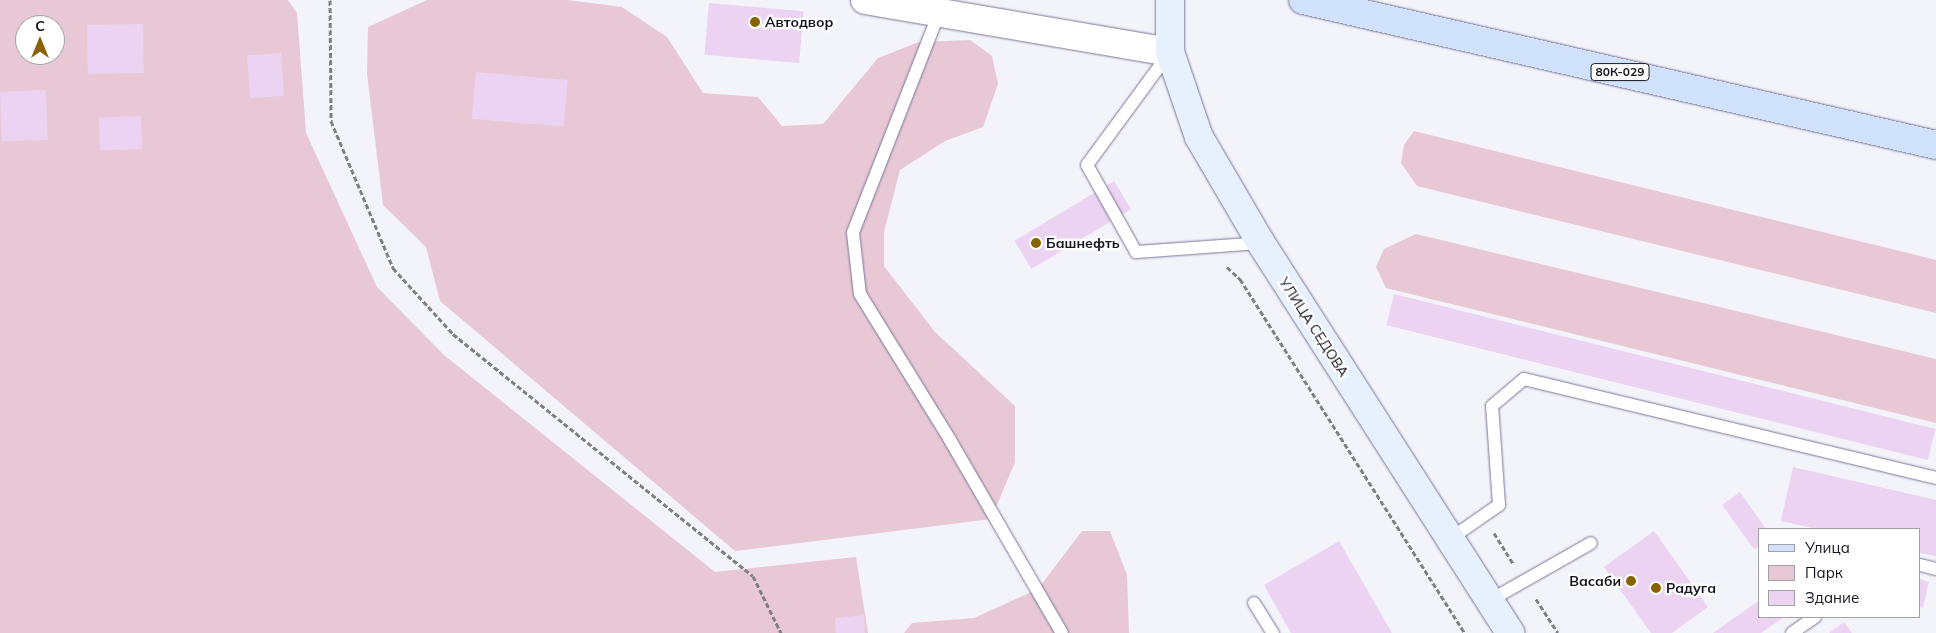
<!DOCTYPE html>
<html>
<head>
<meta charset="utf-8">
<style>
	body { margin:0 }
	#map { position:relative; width:1936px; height:633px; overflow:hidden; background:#f3f3fa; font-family:Mulish,sans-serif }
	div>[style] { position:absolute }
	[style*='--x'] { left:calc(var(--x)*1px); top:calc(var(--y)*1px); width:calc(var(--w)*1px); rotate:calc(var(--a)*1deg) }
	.green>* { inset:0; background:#e8c8d5 }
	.building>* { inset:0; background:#ebd3f1; transform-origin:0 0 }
	.path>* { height:3px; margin-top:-1.5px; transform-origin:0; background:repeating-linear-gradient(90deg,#7f7f88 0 5px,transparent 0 7.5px) }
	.roads { filter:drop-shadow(0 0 1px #797796) drop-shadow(0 0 1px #797796) }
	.service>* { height:12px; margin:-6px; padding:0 6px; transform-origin:6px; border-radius:6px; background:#fff }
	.tertiary>* { height:28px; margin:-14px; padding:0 14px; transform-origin:14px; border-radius:14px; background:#fff }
	.secondary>* { height:28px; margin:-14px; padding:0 14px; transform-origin:14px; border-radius:14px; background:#e7f0fd }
	.primary>* { height:28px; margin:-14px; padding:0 14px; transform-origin:14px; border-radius:14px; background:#d0e2fb }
	.dots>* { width:14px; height:14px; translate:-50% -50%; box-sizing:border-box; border:2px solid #fff; border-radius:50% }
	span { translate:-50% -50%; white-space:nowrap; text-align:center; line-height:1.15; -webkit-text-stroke:4.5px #fff; paint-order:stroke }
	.shield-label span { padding:1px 4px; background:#fff; border:1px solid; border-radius:4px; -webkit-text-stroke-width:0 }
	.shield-label { font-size:12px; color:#15141f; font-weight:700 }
	.poi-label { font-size:14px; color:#15141f; font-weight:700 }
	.left { translate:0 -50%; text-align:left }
	.right { translate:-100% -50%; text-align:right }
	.street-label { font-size:14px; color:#15141f }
	.legend { position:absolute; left:1758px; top:528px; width:162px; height:90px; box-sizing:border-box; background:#fff; border:1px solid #a1a1a5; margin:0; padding:6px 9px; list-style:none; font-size:15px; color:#15141f }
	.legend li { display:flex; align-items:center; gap:10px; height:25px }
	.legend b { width:25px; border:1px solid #a1a1a5 }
	.north { position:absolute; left:15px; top:15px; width:50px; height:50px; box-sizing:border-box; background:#fff; border:1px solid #a1a1a5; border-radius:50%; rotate:0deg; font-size:14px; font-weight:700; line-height:20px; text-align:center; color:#15141f }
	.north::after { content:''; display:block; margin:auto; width:18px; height:22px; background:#876400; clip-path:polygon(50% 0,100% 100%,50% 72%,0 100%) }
</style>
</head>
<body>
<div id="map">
	<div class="green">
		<div style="clip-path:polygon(evenodd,0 0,288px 0,297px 13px,306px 133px,377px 287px,444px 355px,715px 572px,856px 557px,868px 633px,0 633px,0 0,25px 25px,55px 25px,55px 55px,25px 55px,25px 25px)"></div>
		<div style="clip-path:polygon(427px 0,567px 0,622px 7px,667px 37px,703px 93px,758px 97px,782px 126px,823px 124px,878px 58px,919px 42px,970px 40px,992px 56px,998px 84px,983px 127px,945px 141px,900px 170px,884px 232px,884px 266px,935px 332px,1015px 406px,1015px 462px,991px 519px,735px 551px,440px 301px,426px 247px,383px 205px,367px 74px,368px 27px)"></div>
		<div style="clip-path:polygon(1414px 131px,1936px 260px,1936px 313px,1417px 186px,1401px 163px,1404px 145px)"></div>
		<div style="clip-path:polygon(1416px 234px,1936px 359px,1936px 423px,1386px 288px,1376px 267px,1384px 249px)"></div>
		<div style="clip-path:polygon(1082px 531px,1110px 531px,1127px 575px,1129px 633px,904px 633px,912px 623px,974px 618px,1038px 589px)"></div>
	</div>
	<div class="building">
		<div style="left:709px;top:3px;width:95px;height:52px;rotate:5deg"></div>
		<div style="left:143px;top:24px;width:49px;height:56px;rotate:89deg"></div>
		<div style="left:281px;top:53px;width:43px;height:34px;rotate:86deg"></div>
		<div style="left:476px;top:72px;width:92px;height:47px;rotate:5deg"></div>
		<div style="left:46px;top:90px;width:50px;height:46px;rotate:88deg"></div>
		<div style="left:141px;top:116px;width:33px;height:42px;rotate:88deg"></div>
		<div style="left:1114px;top:181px;width:33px;height:116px;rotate:59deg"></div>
		<div style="left:1394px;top:294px;width:558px;height:32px;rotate:14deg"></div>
		<div style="clip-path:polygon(1793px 467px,1936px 500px,1936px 556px,1920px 553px,1920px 529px,1817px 529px,1781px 521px)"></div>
		<div style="clip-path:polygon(1740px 492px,1766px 529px,1760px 529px,1760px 546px,1754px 549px,1722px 505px)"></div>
		<div style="clip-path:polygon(1654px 531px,1708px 607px,1672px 633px,1651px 633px,1604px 567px)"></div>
		<div style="clip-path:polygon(1339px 541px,1392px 633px,1291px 633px,1264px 585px)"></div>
		<div style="clip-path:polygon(1920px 579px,1929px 582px,1923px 608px,1920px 607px)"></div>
		<div style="clip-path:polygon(1760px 600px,1760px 617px,1784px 617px,1761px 633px,1713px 633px)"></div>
		<div style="clip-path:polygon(864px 615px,865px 633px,836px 633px,835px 618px)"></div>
		<div style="clip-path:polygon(1844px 622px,1852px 633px,1829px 633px)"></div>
	</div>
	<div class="path">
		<div style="--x:330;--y:0;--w:121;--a:89.5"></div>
		<div style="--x:331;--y:121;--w:160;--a:67.1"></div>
		<div style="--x:393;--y:268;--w:89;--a:47.7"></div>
		<div style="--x:453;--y:334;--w:385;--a:38.9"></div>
		<div style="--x:753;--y:576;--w:64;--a:63.8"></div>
		<div style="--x:1227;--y:267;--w:18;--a:43"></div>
		<div style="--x:1240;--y:279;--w:419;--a:57.6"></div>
		<div style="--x:1494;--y:533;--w:36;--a:58"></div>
		<div style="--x:1536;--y:599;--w:40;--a:57.1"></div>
	</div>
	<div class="roads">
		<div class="service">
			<div style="--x:939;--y:13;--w:236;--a:111.4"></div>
			<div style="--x:853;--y:233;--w:61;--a:83.5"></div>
			<div style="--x:860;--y:294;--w:172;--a:58.3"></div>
			<div style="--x:950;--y:440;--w:223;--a:59.9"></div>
			<div style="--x:1170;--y:52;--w:140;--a:126.3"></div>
			<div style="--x:1087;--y:165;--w:100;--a:60.6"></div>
			<div style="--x:1136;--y:252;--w:125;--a:-4.1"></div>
			<div style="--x:1450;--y:539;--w:60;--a:-34.8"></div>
			<div style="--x:1499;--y:505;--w:99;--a:-94"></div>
			<div style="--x:1492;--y:406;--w:42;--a:-40.2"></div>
			<div style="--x:1524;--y:379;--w:424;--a:13.5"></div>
			<div style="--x:1920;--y:565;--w:16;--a:14"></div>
			<div style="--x:1489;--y:601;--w:117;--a:-29.6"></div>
			<div style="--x:1254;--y:603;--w:36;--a:58"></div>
			<div style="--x:1792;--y:633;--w:28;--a:-35"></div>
		</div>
		<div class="tertiary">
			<div style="--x:865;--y:0;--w:309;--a:9.7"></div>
		</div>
		<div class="secondary">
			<div style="--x:1170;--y:0;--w:52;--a:90"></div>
			<div style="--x:1170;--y:52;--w:90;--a:71.2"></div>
			<div style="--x:1199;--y:137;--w:123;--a:59.7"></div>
			<div style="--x:1261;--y:243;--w:463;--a:57.4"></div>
		</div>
		<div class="primary">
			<div style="--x:1303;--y:0;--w:649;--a:12.9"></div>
		</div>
	</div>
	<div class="dots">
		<div style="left:755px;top:22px;background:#876400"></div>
		<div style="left:1036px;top:243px;background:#876400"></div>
		<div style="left:1631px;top:581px;background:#876400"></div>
		<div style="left:1656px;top:588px;background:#876400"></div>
	</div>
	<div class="shield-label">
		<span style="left:1620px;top:72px">80К-029</span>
	</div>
	<div class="poi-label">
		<span class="left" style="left:765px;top:22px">Автодвор</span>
		<span class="left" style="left:1046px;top:243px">Башнефть</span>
		<span class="right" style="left:1621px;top:581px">Васаби</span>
		<span class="left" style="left:1666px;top:588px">Радуга</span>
	</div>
	<div class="street-label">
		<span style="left:1314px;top:327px;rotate:57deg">УЛИЦА СЕДОВА</span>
	</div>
	<ul class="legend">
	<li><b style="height:6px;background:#d0e2fb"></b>Улица</li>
	<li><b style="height:14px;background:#e8c8d5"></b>Парк</li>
	<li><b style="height:14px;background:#ebd3f1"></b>Здание</li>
	</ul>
	<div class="north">С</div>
</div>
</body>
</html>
